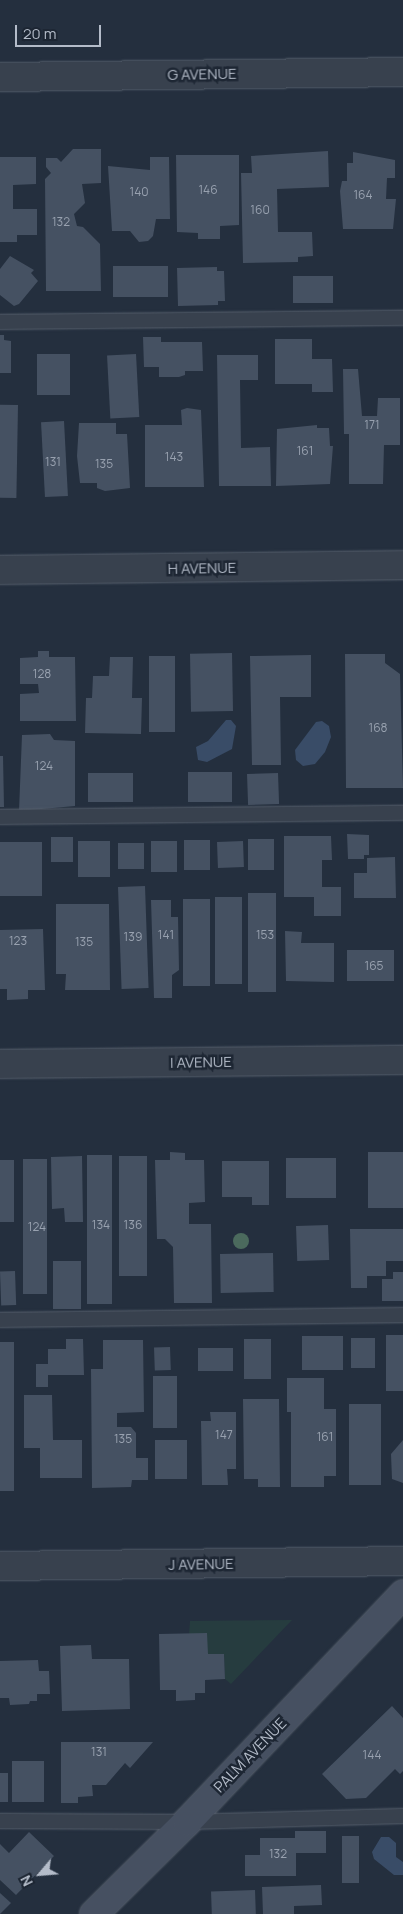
<!DOCTYPE html>
<html>
<head>
<meta charset="utf-8">
<style>
	body { margin:0 }
	#map { position:relative; width:403px; height:1914px; overflow:hidden; background:#242f3e; font-family:Manrope,sans-serif }
	div>[style] { position:absolute }
	[style*='--x'] { left:calc(var(--x)*1px); top:calc(var(--y)*1px); width:calc(var(--w)*1px); rotate:calc(var(--a)*1deg) }
	.green>* { inset:0; background:#263c3f }
	.water>* { inset:0; background:#394c67 }
	.building>* { inset:0; background:#455162; transform-origin:0 0 }
	.roads { filter:drop-shadow(0 0 1px #565f6c) drop-shadow(0 0 1px #565f6c) }
	.lane>* { height:14px; margin:-7px; padding:0 7px; transform-origin:7px; border-radius:7px; background:#38414e }
	.street>* { height:28px; margin:-14px; padding:0 14px; transform-origin:14px; border-radius:14px; background:#38414e }
	.secondary>* { height:28px; margin:-14px; padding:0 14px; transform-origin:14px; border-radius:14px; background:#465061 }
	.trees>* { width:16px; height:16px; margin:-8px; border-radius:50%; background:#4b6a5d }
	span { translate:-50% -50%; white-space:nowrap; text-align:center; line-height:1.15; -webkit-text-stroke:5px #1d2633; paint-order:stroke }
	.number-label { font-size:12px; color:#98a1af }
	.number-label span { -webkit-text-stroke-width:0 }
	.street-label { font-size:15px; color:#b4bcc9 }
	.north { position:absolute; left:15px; top:1849px; width:50px; height:50px; -webkit-text-stroke:4px #1d2633; paint-order:stroke; rotate:243deg; font-size:14px; font-weight:700; line-height:20px; text-align:center; color:#b4bcc9 }
	.north::after { content:''; display:block; margin:auto; width:18px; height:22px; background:#b4bcc9; clip-path:polygon(50% 0,100% 100%,50% 72%,0 100%) }
	.scale { position:absolute; left:15px; top:25px; width:86px; height:22px; box-sizing:border-box; border:2px solid #b4bcc9; border-top:0; padding-left:6px; font-size:15px; line-height:18px; white-space:nowrap; color:#b4bcc9; -webkit-text-stroke:4px #1d2633; paint-order:stroke }
</style>
</head>
<body>
<div id="map">
	<div class="green">
		<div style="clip-path:polygon(292px 1620px,231px 1684px,225px 1679px,224px 1654px,208px 1654px,189px 1634px,190px 1621px)"></div>
	</div>
	<div class="water">
		<div style="clip-path:polygon(226px 720px,231px 720px,236px 726px,232px 749px,207px 762px,198px 760px,196px 747px,208px 741px)"></div>
		<div style="clip-path:polygon(322px 721px,329px 726px,331px 737px,325px 752px,315px 764px,303px 766px,296px 760px,295px 750px,316px 722px)"></div>
		<div style="clip-path:polygon(381px 1837px,389px 1837px,396px 1843px,396px 1857px,403px 1862px,403px 1875px,394px 1875px,374px 1859px,372px 1852px)"></div>
	</div>
	<div class="building">
		<div style="clip-path:polygon(73px 149px,101px 149px,101px 183px,82px 184px,85px 203px,74px 214px,77px 226px,83px 227px,100px 244px,101px 291px,46px 291px,45px 179px,51px 173px,46px 167px,46px 158px,57px 158px,61px 162px)"></div>
		<div style="clip-path:polygon(328px 151px,329px 187px,277px 189px,278px 232px,312px 232px,313px 256px,298px 257px,298px 262px,243px 263px,241px 173px,252px 173px,251px 156px)"></div>
		<div style="clip-path:polygon(353px 152px,395px 160px,395px 178px,387px 178px,386px 199px,396px 199px,393px 229px,343px 229px,340px 191px,342px 181px,347px 181px,347px 163px,353px 163px)"></div>
		<div style="clip-path:polygon(176px 155px,239px 155px,239px 225px,220px 226px,220px 239px,198px 239px,198px 233px,177px 232px)"></div>
		<div style="clip-path:polygon(0 157px,36px 157px,36px 184px,13px 185px,13px 209px,37px 209px,37px 235px,17px 235px,17px 242px,0 242px)"></div>
		<div style="clip-path:polygon(150px 157px,169px 157px,170px 219px,156px 219px,153px 236px,148px 241px,139px 242px,130px 231px,112px 231px,108px 166px,150px 170px)"></div>
		<div style="clip-path:polygon(10px 256px,34px 270px,31px 273px,38px 281px,19px 304px,14px 306px,0 295px,0 269px)"></div>
		<div style="left:168px;top:266px;width:31px;height:55px;rotate:90deg"></div>
		<div style="clip-path:polygon(217px 267px,217px 271px,224px 271px,225px 301px,218px 301px,218px 305px,178px 306px,177px 268px)"></div>
		<div style="left:293px;top:276px;width:40px;height:27px"></div>
		<div style="clip-path:polygon(0 335px,4px 335px,4px 340px,11px 341px,11px 373px,0 373px)"></div>
		<div style="clip-path:polygon(143px 337px,161px 337px,161px 342px,202px 342px,203px 371px,185px 371px,185px 375px,179px 377px,159px 377px,159px 367px,144px 367px)"></div>
		<div style="clip-path:polygon(275px 339px,312px 339px,312px 359px,332px 359px,333px 392px,312px 392px,312px 384px,275px 384px)"></div>
		<div style="left:37px;top:354px;width:33px;height:41px"></div>
		<div style="left:136px;top:354px;width:63px;height:29px;rotate:87deg"></div>
		<div style="clip-path:polygon(217px 355px,258px 355px,258px 380px,240px 380px,241px 448px,270px 447px,271px 486px,219px 486px)"></div>
		<div style="clip-path:polygon(343px 369px,358px 369px,362px 416px,377px 416px,378px 398px,400px 398px,400px 445px,384px 445px,383px 484px,349px 484px,349px 434px,344px 434px)"></div>
		<div style="left:18px;top:405px;width:93px;height:18px;rotate:91deg"></div>
		<div style="clip-path:polygon(187px 408px,201px 410px,204px 487px,145px 487px,145px 425px,182px 425px,181px 410px)"></div>
		<div style="left:64px;top:421px;width:75px;height:23px;rotate:87deg"></div>
		<div style="clip-path:polygon(79px 423px,116px 423px,116px 434px,127px 434px,130px 488px,105px 491px,97px 488px,97px 483px,80px 483px,77px 456px)"></div>
		<div style="clip-path:polygon(317px 425px,317px 428px,329px 428px,330px 446px,333px 446px,330px 484px,276px 486px,277px 429px)"></div>
		<div style="clip-path:polygon(38px 651px,49px 651px,49px 657px,75px 657px,76px 721px,20px 721px,20px 694px,39px 693px,38px 684px,20px 684px,20px 658px,38px 657px)"></div>
		<div style="left:232px;top:653px;width:58px;height:42px;rotate:89deg"></div>
		<div style="clip-path:polygon(345px 654px,385px 654px,385px 663px,400px 674px,403px 788px,346px 788px)"></div>
		<div style="clip-path:polygon(311px 655px,311px 697px,280px 697px,281px 765px,252px 765px,250px 656px)"></div>
		<div style="left:149px;top:656px;width:26px;height:76px"></div>
		<div style="clip-path:polygon(110px 657px,133px 657px,132px 698px,142px 698px,141px 734px,85px 733px,86px 698px,92px 698px,93px 676px,109px 676px)"></div>
		<div style="clip-path:polygon(50px 734px,54px 740px,75px 741px,75px 806px,19px 811px,22px 735px)"></div>
		<div style="clip-path:polygon(0 756px,3px 756px,4px 807px,0 807px)"></div>
		<div style="left:188px;top:772px;width:44px;height:30px"></div>
		<div style="left:88px;top:773px;width:45px;height:29px"></div>
		<div style="left:278px;top:773px;width:31px;height:31px;rotate:88deg"></div>
		<div style="clip-path:polygon(347px 834px,369px 835px,369px 855px,364px 855px,364px 859px,348px 859px)"></div>
		<div style="clip-path:polygon(284px 836px,331px 836px,332px 860px,322px 860px,322px 887px,341px 887px,341px 916px,314px 916px,314px 897px,284px 897px)"></div>
		<div style="left:51px;top:837px;width:22px;height:25px"></div>
		<div style="left:248px;top:839px;width:26px;height:31px"></div>
		<div style="left:184px;top:840px;width:26px;height:30px"></div>
		<div style="left:78px;top:841px;width:32px;height:36px"></div>
		<div style="left:177px;top:841px;width:31px;height:26px;rotate:90deg"></div>
		<div style="left:243px;top:841px;width:26px;height:26px;rotate:88deg"></div>
		<div style="left:0;top:842px;width:42px;height:54px"></div>
		<div style="left:118px;top:843px;width:26px;height:26px"></div>
		<div style="clip-path:polygon(395px 857px,396px 898px,354px 898px,354px 873px,367px 873px,367px 858px)"></div>
		<div style="left:145px;top:886px;width:102px;height:27px;rotate:88deg"></div>
		<div style="left:248px;top:893px;width:28px;height:99px"></div>
		<div style="left:215px;top:897px;width:27px;height:87px"></div>
		<div style="left:183px;top:899px;width:27px;height:87px"></div>
		<div style="clip-path:polygon(151px 900px,171px 900px,171px 917px,178px 917px,179px 970px,172px 975px,172px 998px,154px 998px)"></div>
		<div style="clip-path:polygon(56px 904px,109px 904px,110px 990px,65px 990px,66px 974px,56px 974px)"></div>
		<div style="clip-path:polygon(43px 929px,45px 990px,28px 990px,28px 999px,7px 1000px,7px 989px,0 989px,0 930px)"></div>
		<div style="clip-path:polygon(285px 931px,302px 932px,301px 943px,334px 943px,334px 982px,286px 981px)"></div>
		<div style="left:347px;top:950px;width:47px;height:31px"></div>
		<div style="clip-path:polygon(170px 1152px,185px 1153px,185px 1160px,204px 1160px,205px 1202px,189px 1203px,189px 1224px,211px 1224px,212px 1303px,174px 1303px,173px 1247px,165px 1239px,157px 1239px,155px 1160px,170px 1160px)"></div>
		<div style="left:368px;top:1152px;width:35px;height:56px"></div>
		<div style="left:87px;top:1155px;width:25px;height:149px"></div>
		<div style="clip-path:polygon(82px 1156px,83px 1222px,65px 1222px,64px 1208px,52px 1209px,51px 1157px)"></div>
		<div style="left:119px;top:1156px;width:28px;height:120px"></div>
		<div style="left:336px;top:1158px;width:40px;height:50px;rotate:90deg"></div>
		<div style="left:23px;top:1159px;width:24px;height:135px"></div>
		<div style="left:0;top:1160px;width:14px;height:62px"></div>
		<div style="clip-path:polygon(222px 1161px,269px 1161px,269px 1205px,252px 1205px,252px 1197px,222px 1197px)"></div>
		<div style="left:328px;top:1225px;width:35px;height:32px;rotate:88deg"></div>
		<div style="clip-path:polygon(350px 1229px,403px 1229px,403px 1261px,386px 1261px,386px 1276px,367px 1276px,367px 1288px,351px 1288px)"></div>
		<div style="left:273px;top:1253px;width:39px;height:53px;rotate:89deg"></div>
		<div style="left:53px;top:1261px;width:28px;height:48px"></div>
		<div style="left:15px;top:1271px;width:34px;height:15px;rotate:88deg"></div>
		<div style="clip-path:polygon(393px 1272px,403px 1272px,403px 1301px,382px 1301px,382px 1279px,393px 1279px)"></div>
		<div style="left:386px;top:1335px;width:17px;height:56px"></div>
		<div style="left:302px;top:1336px;width:41px;height:34px"></div>
		<div style="left:351px;top:1338px;width:24px;height:30px"></div>
		<div style="clip-path:polygon(66px 1339px,83px 1339px,84px 1375px,48px 1375px,48px 1387px,36px 1387px,36px 1364px,48px 1364px,48px 1349px,66px 1349px)"></div>
		<div style="left:244px;top:1339px;width:27px;height:40px"></div>
		<div style="clip-path:polygon(103px 1340px,143px 1340px,144px 1412px,117px 1413px,117px 1427px,131px 1427px,136px 1433px,136px 1458px,148px 1458px,148px 1480px,132px 1480px,131px 1487px,92px 1488px,91px 1369px,103px 1369px)"></div>
		<div style="left:0;top:1342px;width:14px;height:149px"></div>
		<div style="left:170px;top:1347px;width:23px;height:16px;rotate:88deg"></div>
		<div style="left:198px;top:1348px;width:35px;height:23px"></div>
		<div style="left:153px;top:1376px;width:24px;height:52px"></div>
		<div style="clip-path:polygon(287px 1378px,324px 1378px,324px 1409px,336px 1409px,336px 1476px,324px 1476px,324px 1487px,291px 1487px,291px 1412px,287px 1412px)"></div>
		<div style="clip-path:polygon(24px 1395px,52px 1395px,53px 1440px,82px 1440px,82px 1478px,40px 1478px,40px 1448px,24px 1448px)"></div>
		<div style="clip-path:polygon(243px 1399px,279px 1399px,280px 1487px,258px 1487px,258px 1479px,244px 1479px)"></div>
		<div style="left:349px;top:1404px;width:32px;height:81px"></div>
		<div style="clip-path:polygon(210px 1412px,236px 1412px,236px 1469px,227px 1469px,228px 1485px,202px 1485px,201px 1421px,211px 1421px)"></div>
		<div style="left:155px;top:1440px;width:32px;height:39px"></div>
		<div style="clip-path:polygon(403px 1440px,403px 1483px,392px 1479px,391px 1454px)"></div>
		<div style="clip-path:polygon(207px 1633px,208px 1654px,224px 1654px,225px 1679px,205px 1680px,205px 1693px,195px 1693px,195px 1700px,176px 1701px,176px 1690px,160px 1690px,159px 1634px)"></div>
		<div style="clip-path:polygon(91px 1645px,92px 1659px,129px 1659px,130px 1709px,62px 1711px,60px 1646px)"></div>
		<div style="clip-path:polygon(38px 1660px,39px 1671px,49px 1671px,50px 1694px,37px 1694px,37px 1701px,30px 1701px,29px 1704px,10px 1705px,9px 1698px,0 1698px,0 1661px)"></div>
		<div style="clip-path:polygon(392px 1706px,403px 1718px,403px 1771px,400px 1774px,395px 1769px,366px 1798px,346px 1799px,322px 1774px)"></div>
		<div style="clip-path:polygon(61px 1742px,153px 1742px,130px 1768px,125px 1763px,106px 1785px,92px 1785px,93px 1796px,78px 1797px,78px 1803px,61px 1803px)"></div>
		<div style="left:12px;top:1761px;width:32px;height:41px"></div>
		<div style="left:0;top:1773px;width:8px;height:29px"></div>
		<div style="clip-path:polygon(295px 1831px,326px 1831px,326px 1853px,296px 1853px,296px 1876px,245px 1876px,245px 1855px,260px 1855px,260px 1838px,295px 1838px)"></div>
		<div style="clip-path:polygon(29px 1832px,54px 1856px,16px 1895px,0 1880px,0 1844px,9px 1853px)"></div>
		<div style="left:342px;top:1836px;width:17px;height:47px"></div>
		<div style="clip-path:polygon(321px 1885px,322px 1905px,294px 1906px,294px 1914px,263px 1914px,262px 1887px)"></div>
		<div style="left:255px;top:1890px;width:24px;height:44px;rotate:88deg"></div>
		<div style="clip-path:polygon(0 1893px,11px 1903px,0 1914px)"></div>
	</div>
	<div class="roads">
		<div class="lane">
			<div style="--x:0;--y:322;--w:403;--a:-0.6"></div>
			<div style="--x:0;--y:817;--w:403;--a:-0.6"></div>
			<div style="--x:0;--y:1320;--w:403;--a:-0.7"></div>
			<div style="--x:0;--y:1821;--w:187;--a:0.3"></div>
			<div style="--x:187;--y:1822;--w:216;--a:-1.6"></div>
		</div>
		<div class="street">
			<div style="--x:0;--y:77;--w:403;--a:-0.7"></div>
			<div style="--x:0;--y:570;--w:403;--a:-0.7"></div>
			<div style="--x:0;--y:1064;--w:403;--a:-0.6"></div>
			<div style="--x:0;--y:1566;--w:403;--a:-0.7"></div>
		</div>
		<div class="secondary">
			<div style="--x:94;--y:1914;--w:131;--a:-44.7"></div>
			<div style="--x:187;--y:1822;--w:314;--a:-46.5"></div>
		</div>
	</div>
	<div class="trees">
		<div style="left:241px;top:1241px"></div>
	</div>
	<div class="number-label">
		<span style="left:208px;top:190px">146</span>
		<span style="left:139px;top:192px">140</span>
		<span style="left:363px;top:195px">164</span>
		<span style="left:260px;top:210px">160</span>
		<span style="left:61px;top:222px">132</span>
		<span style="left:372px;top:425px">171</span>
		<span style="left:305px;top:451px">161</span>
		<span style="left:174px;top:457px">143</span>
		<span style="left:53px;top:462px">131</span>
		<span style="left:104px;top:464px">135</span>
		<span style="left:42px;top:674px">128</span>
		<span style="left:378px;top:728px">168</span>
		<span style="left:44px;top:766px">124</span>
		<span style="left:166px;top:935px">141</span>
		<span style="left:265px;top:935px">153</span>
		<span style="left:133px;top:937px">139</span>
		<span style="left:18px;top:941px">123</span>
		<span style="left:84px;top:942px">135</span>
		<span style="left:374px;top:966px">165</span>
		<span style="left:101px;top:1225px">134</span>
		<span style="left:133px;top:1225px">136</span>
		<span style="left:37px;top:1227px">124</span>
		<span style="left:224px;top:1435px">147</span>
		<span style="left:325px;top:1437px">161</span>
		<span style="left:123px;top:1439px">135</span>
		<span style="left:99px;top:1752px">131</span>
		<span style="left:372px;top:1755px">144</span>
		<span style="left:278px;top:1854px">132</span>
	</div>
	<div class="street-label">
		<span style="left:202px;top:74px;rotate:-1deg">G AVENUE</span>
		<span style="left:202px;top:568px;rotate:-1deg">H AVENUE</span>
		<span style="left:201px;top:1062px;rotate:-1deg">I AVENUE</span>
		<span style="left:201px;top:1564px;rotate:-1deg">J AVENUE</span>
		<span style="left:250px;top:1755px;rotate:-46deg">PALM AVENUE</span>
	</div>
	<div class="north">N</div>
	<div class="scale">20 m</div>
</div>
</body>
</html>
